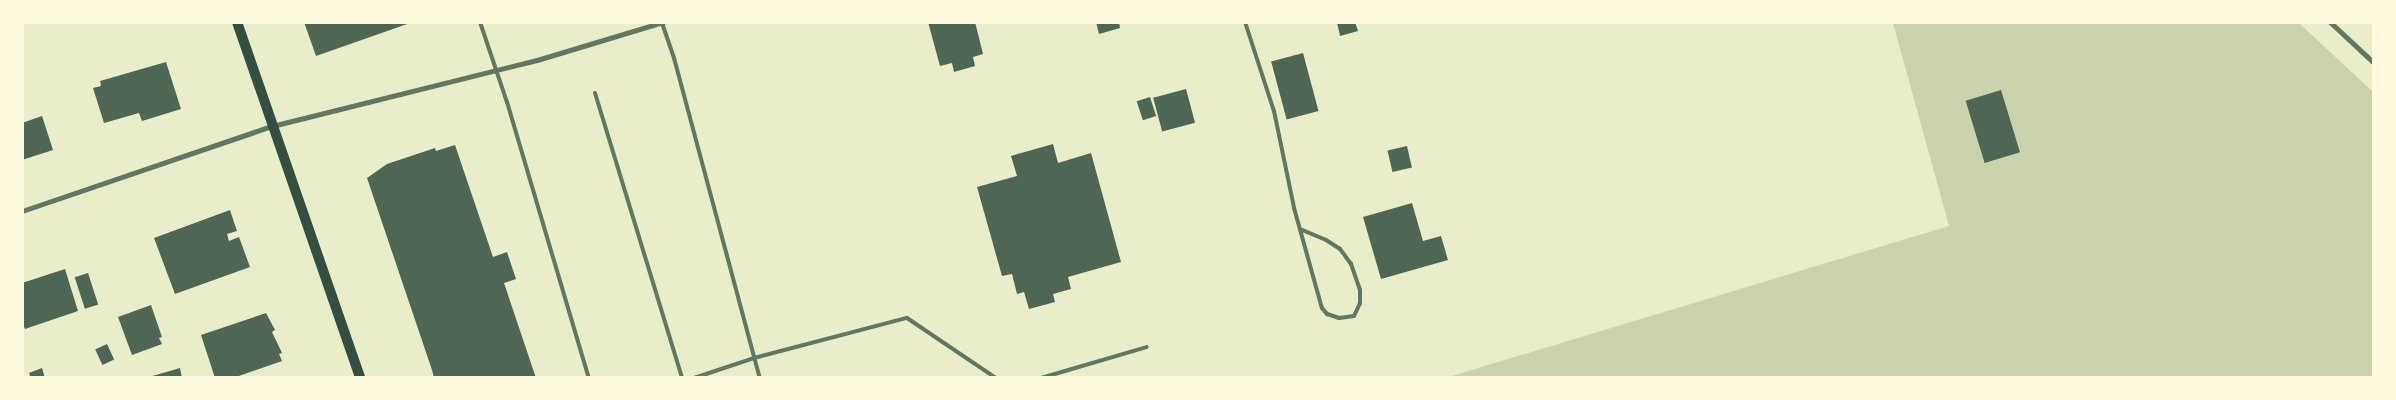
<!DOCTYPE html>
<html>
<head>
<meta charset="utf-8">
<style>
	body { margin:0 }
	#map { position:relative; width:2396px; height:400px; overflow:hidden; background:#e9edc9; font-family:"Space Grotesk",sans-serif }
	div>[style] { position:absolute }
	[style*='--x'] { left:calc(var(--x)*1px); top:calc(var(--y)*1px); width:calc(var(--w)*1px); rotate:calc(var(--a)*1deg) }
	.green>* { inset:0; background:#cad2ad }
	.building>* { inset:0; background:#4f6655; transform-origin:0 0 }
	.service>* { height:4px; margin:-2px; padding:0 2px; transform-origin:2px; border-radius:2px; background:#617663 }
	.minor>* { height:5px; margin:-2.5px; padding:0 2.5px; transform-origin:2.5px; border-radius:2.5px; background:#617663 }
	.secondary>* { height:10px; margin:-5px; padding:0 5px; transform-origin:5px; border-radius:5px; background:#344e41 }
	span { translate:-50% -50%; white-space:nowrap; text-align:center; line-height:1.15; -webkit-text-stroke:4px #fefae0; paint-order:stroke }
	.frame { position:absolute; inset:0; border:24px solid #fefae0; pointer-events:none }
</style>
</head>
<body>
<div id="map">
	<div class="green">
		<div style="clip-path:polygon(1893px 23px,2299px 23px,2373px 92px,2373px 377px,1445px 378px,1949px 226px)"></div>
	</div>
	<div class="building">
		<div style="clip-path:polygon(304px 22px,410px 22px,410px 23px,316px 56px)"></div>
		<div style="clip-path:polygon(928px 22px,975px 22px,983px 54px,973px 57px,975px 66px,954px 72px,952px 63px,940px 66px)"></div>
		<div style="clip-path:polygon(1096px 22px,1119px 22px,1120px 28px,1099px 34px)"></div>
		<div style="clip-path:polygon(1337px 22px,1355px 22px,1358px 31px,1340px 36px)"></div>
		<div style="left:1303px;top:53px;width:60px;height:33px;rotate:75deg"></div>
		<div style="clip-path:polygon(166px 62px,181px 109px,142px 121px,139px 113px,104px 123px,93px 88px,101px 86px,100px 81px)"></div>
		<div style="left:1186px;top:89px;width:35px;height:34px;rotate:75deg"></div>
		<div style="left:2001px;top:90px;width:65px;height:37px;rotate:73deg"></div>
		<div style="left:1150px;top:97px;width:20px;height:14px;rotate:72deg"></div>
		<div style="clip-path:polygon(42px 116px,53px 150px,22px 160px,22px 123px)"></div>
		<div style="clip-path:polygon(1053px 144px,1058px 163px,1091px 153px,1121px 262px,1068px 277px,1071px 289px,1053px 294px,1055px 302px,1029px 309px,1024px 292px,1017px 294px,1012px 274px,1002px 276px,977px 187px,1017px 176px,1011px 156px)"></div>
		<div style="clip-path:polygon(455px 145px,493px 257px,507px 252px,516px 279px,504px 283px,536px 378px,434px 378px,432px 370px,367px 178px,387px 164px,435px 148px,436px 151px)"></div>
		<div style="left:1407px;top:146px;width:22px;height:20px;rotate:77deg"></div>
		<div style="clip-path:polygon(1412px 203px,1423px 241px,1441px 236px,1448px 260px,1381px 279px,1363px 217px)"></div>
		<div style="clip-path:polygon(230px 210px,237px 231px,227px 234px,229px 241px,239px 237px,250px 267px,175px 294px,154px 238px)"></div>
		<div style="clip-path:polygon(65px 269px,78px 311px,25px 329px,22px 322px,22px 283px)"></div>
		<div style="left:88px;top:273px;width:33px;height:14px;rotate:72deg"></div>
		<div style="clip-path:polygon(151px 305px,162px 337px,159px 338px,162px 344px,132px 355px,118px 317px)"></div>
		<div style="clip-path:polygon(266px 313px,275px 330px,272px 332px,282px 353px,279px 354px,282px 361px,233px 378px,215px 378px,201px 335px)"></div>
		<div style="left:107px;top:344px;width:17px;height:13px;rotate:65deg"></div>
		<div style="clip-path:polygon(42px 368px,45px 378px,31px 378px,29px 373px)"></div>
		<div style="clip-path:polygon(180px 368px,182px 378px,149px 378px,149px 377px)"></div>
	</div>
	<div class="service">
		<div style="--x:480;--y:22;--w:84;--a:71.4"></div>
		<div style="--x:507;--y:102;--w:288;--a:73.5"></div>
		<div style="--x:1245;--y:22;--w:94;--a:72"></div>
		<div style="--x:1274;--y:111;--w:99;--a:78.3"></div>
		<div style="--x:1294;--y:208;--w:104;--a:74.4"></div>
		<div style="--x:1322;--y:308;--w:8;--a:50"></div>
		<div style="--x:1327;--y:314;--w:13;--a:18"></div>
		<div style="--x:1339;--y:318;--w:15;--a:-8"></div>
		<div style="--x:1354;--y:316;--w:14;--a:-65"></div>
		<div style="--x:1360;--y:303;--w:13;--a:-90"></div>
		<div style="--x:1360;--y:290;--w:28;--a:-109"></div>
		<div style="--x:1351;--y:264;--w:19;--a:-126"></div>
		<div style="--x:1340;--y:249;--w:17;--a:-147"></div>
		<div style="--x:1326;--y:240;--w:26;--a:-157"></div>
		<div style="--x:662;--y:23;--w:37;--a:71"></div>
		<div style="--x:674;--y:58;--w:331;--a:75"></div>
		<div style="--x:595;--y:93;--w:298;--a:73"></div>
		<div style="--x:694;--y:378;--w:63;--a:-18.4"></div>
		<div style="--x:754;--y:358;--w:158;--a:-14.7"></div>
		<div style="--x:907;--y:318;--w:107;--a:34"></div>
		<div style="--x:1041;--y:378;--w:110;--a:-16.3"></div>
	</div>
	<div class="minor">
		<div style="--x:2330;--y:22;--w:60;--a:43"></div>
		<div style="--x:22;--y:211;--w:264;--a:-18.8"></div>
		<div style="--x:272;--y:126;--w:273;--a:-14"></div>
		<div style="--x:537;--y:60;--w:132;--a:-16.8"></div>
	</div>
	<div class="secondary">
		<div style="--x:237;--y:22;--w:377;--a:70.9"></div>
	</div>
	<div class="frame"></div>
</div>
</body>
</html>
